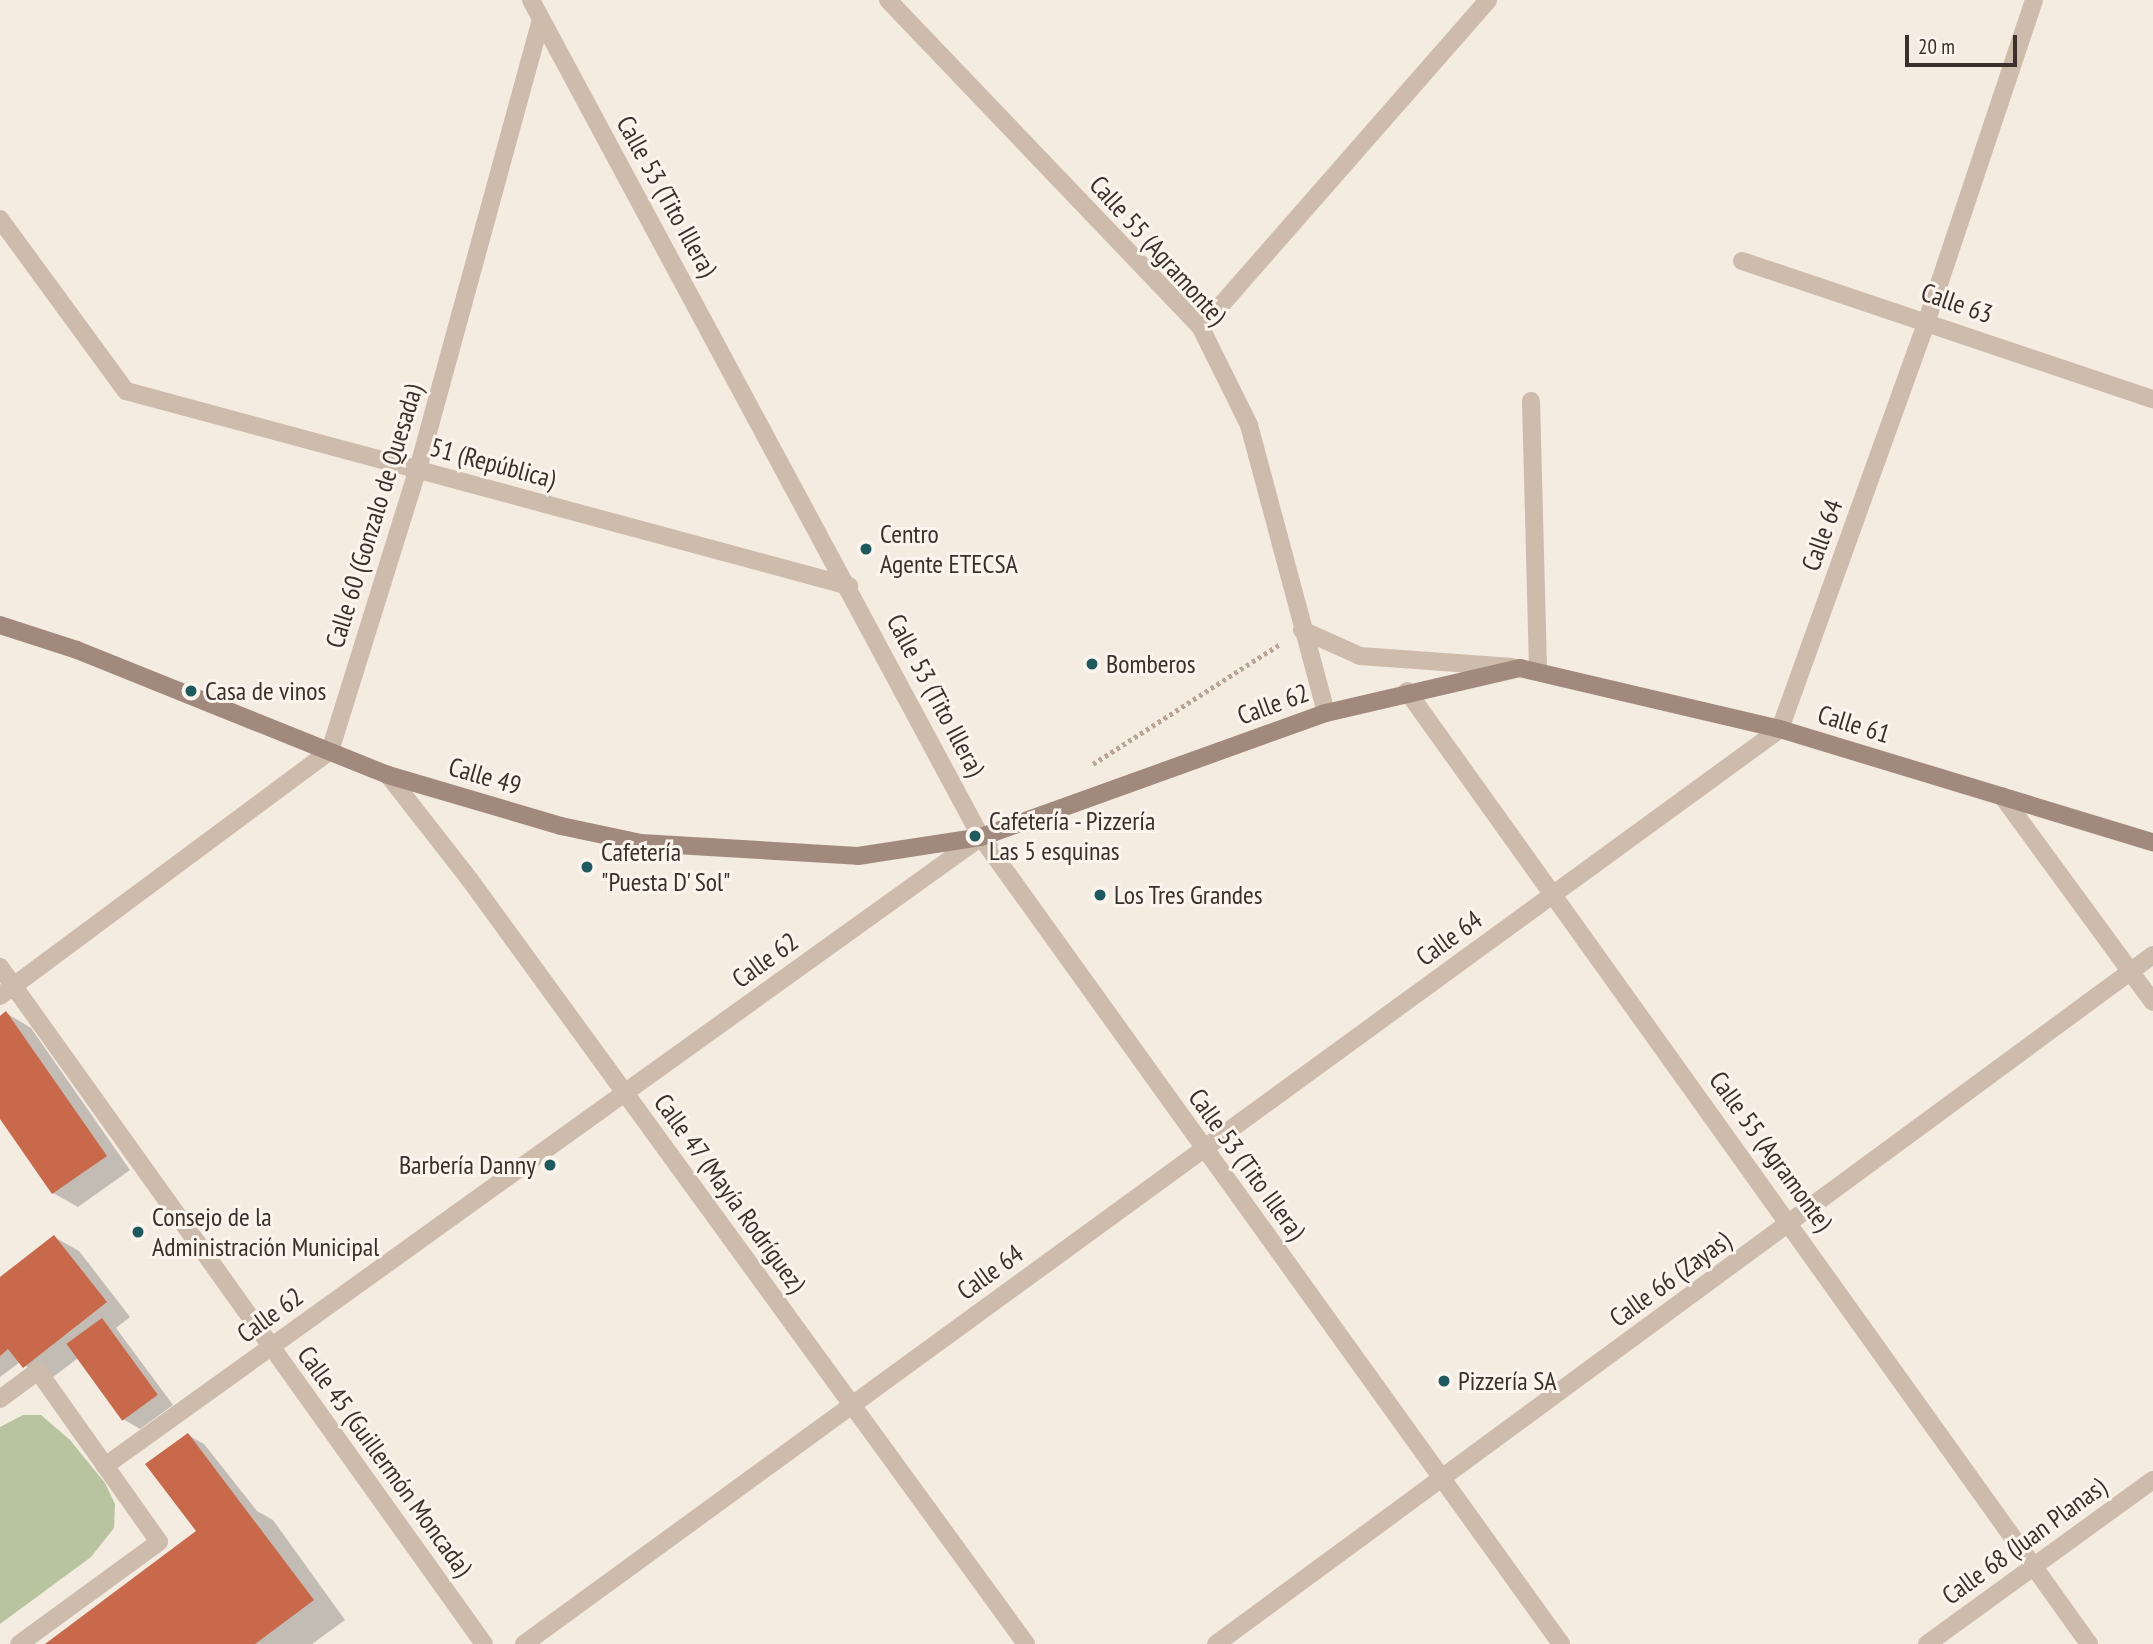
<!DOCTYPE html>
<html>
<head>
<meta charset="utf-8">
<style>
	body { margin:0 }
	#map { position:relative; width:2153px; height:1644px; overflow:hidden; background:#f4ebe1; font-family:"PT Sans Narrow",sans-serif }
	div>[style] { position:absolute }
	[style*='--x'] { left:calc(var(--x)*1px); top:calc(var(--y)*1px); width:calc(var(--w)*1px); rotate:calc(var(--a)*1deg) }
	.green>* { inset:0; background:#b8c4a0 }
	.shadow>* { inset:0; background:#0003 }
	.building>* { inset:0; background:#c8694b; transform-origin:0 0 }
	.path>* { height:4.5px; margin-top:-2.25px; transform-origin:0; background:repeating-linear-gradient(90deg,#b9a596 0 3.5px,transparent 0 7px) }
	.service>* { height:18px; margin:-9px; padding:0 9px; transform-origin:9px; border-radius:9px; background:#cdbbac }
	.minor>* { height:18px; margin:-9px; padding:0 9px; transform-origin:9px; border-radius:9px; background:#cdbbac }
	.tertiary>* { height:18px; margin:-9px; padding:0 9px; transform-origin:9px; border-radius:9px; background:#cdbbac }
	.secondary>* { height:18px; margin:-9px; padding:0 9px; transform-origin:9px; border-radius:9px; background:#a18a7d }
	.dots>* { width:19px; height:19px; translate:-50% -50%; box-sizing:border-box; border:4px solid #fbf5ee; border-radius:50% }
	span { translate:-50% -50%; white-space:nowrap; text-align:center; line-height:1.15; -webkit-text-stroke:6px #fbf5ee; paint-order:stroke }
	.street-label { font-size:26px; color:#3b302b }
	.poi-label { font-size:26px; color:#3b302b }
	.left { translate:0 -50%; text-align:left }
	.right { translate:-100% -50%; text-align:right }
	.scale { position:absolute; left:1905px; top:35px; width:112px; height:32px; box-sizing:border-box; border:4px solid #3b302b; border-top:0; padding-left:9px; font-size:21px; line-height:24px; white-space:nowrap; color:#3b302b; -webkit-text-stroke:5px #fbf5ee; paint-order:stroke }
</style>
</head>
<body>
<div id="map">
	<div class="green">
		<div style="clip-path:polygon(23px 1415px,41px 1415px,70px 1440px,105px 1483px,115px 1504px,114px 1528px,91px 1557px,0 1624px,0 1427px)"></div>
	</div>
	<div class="shadow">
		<div style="clip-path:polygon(6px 1013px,31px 1028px,130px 1170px,78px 1207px,53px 1193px,0 1116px,0 1018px)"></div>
		<div style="clip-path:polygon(54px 1237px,79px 1251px,130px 1317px,116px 1328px,173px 1405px,140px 1429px,123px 1419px,78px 1358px,48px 1381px,20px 1362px,0 1377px,0 1279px)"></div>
		<div style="clip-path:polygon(188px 1435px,204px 1444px,257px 1511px,273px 1520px,345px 1620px,312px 1644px,48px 1644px,200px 1531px)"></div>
	</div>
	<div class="building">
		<div style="clip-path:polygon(6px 1011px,107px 1156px,52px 1194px,0 1119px,0 1016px)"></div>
		<div style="clip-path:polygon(54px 1235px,107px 1302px,23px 1368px,8px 1349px,0 1356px,0 1277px)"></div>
		<div style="left:102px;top:1318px;width:95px;height:44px;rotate:54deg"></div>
		<div style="clip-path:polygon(188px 1433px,314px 1600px,255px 1644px,45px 1644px,196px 1531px,145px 1464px)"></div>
	</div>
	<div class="path">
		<div style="--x:1093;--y:764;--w:222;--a:-32.7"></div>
	</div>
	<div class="service">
		<div style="--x:1201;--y:328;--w:436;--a:-48.8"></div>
		<div style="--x:1531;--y:401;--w:268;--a:88.5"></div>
	</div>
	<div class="minor">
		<div style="--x:531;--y:0;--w:950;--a:61.74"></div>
		<div style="--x:981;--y:837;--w:994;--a:54.29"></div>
		<div style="--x:888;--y:0;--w:453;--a:46.3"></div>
		<div style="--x:1201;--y:328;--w:108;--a:63.7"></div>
		<div style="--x:1249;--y:425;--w:298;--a:75"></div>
		<div style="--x:0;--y:219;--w:213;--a:53.8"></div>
		<div style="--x:126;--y:391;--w:749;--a:15.09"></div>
		<div style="--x:1742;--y:261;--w:434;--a:18.6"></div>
		<div style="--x:1302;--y:630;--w:64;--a:24.1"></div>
		<div style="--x:1360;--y:656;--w:153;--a:4.1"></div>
		<div style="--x:1407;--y:691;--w:1172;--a:54.41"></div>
		<div style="--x:388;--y:775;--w:133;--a:52"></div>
		<div style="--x:470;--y:880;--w:945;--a:53.95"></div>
		<div style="--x:2002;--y:796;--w:255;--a:53.8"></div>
		<div style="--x:0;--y:996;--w:411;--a:-36.6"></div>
		<div style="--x:330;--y:751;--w:295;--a:-72.7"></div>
		<div style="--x:418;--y:469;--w:466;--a:-74.7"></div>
		<div style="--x:105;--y:1466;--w:1078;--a:-35.68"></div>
		<div style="--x:524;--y:1644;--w:1554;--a:-36.07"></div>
		<div style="--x:1780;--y:729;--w:435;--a:-70.2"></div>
		<div style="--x:1927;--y:320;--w:337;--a:-71.5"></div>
		<div style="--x:1216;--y:1644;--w:1163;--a:-36.33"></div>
		<div style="--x:1927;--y:1644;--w:279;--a:-36"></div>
	</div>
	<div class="tertiary">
		<div style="--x:0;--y:967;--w:832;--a:54.44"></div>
		<div style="--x:0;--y:1399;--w:47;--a:-36.4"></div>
		<div style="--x:38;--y:1371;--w:209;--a:54.7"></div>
		<div style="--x:159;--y:1542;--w:173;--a:143.9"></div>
	</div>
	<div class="secondary">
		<div style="--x:0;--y:625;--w:81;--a:18"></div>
		<div style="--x:77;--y:650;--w:335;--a:21.9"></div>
		<div style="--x:388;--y:775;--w:180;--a:16.4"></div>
		<div style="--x:561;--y:826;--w:82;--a:12"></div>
		<div style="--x:641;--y:843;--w:217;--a:3.4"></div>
		<div style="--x:858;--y:856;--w:124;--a:-8.8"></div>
		<div style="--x:981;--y:837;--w:367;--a:-19.8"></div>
		<div style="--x:1326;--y:713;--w:199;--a:-13.1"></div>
		<div style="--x:1520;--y:668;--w:267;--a:13.2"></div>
		<div style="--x:1780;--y:729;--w:390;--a:16.9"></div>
	</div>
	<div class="dots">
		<div style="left:866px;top:549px;background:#1f5a5e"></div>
		<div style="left:1092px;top:664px;background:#1f5a5e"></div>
		<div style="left:191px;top:691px;background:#1f5a5e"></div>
		<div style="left:975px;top:836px;background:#1f5a5e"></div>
		<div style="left:587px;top:867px;background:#1f5a5e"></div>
		<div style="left:1100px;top:895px;background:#1f5a5e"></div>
		<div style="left:550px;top:1165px;background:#1f5a5e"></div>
		<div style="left:138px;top:1232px;background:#1f5a5e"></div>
		<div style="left:1444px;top:1381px;background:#1f5a5e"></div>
	</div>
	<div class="street-label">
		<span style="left:667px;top:196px;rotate:61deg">Calle 53 (Tito Illera)</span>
		<span style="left:1158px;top:250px;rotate:48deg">Calle 55 (Agramonte)</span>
		<span style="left:1957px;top:303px;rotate:19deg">Calle 63</span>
		<span style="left:493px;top:463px;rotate:15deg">51 (República)</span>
		<span style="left:374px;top:516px;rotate:-73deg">Calle 60 (Gonzalo de Quesada)</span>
		<span style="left:1822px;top:535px;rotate:-70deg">Calle 64</span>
		<span style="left:936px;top:695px;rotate:62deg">Calle 53 (Tito Illera)</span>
		<span style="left:1273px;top:704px;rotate:-20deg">Calle 62</span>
		<span style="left:1854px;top:724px;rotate:17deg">Calle 61</span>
		<span style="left:485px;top:776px;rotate:16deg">Calle 49</span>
		<span style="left:1449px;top:938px;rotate:-36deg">Calle 64</span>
		<span style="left:765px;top:960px;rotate:-36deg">Calle 62</span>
		<span style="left:1771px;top:1151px;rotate:54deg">Calle 55 (Agramonte)</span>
		<span style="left:1247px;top:1164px;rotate:54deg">Calle 53 (Tito Illera)</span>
		<span style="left:730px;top:1193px;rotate:54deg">Calle 47 (Mayía Rodríguez)</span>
		<span style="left:990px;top:1272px;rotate:-36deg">Calle 64</span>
		<span style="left:1670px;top:1279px;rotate:-36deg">Calle 66 (Zayas)</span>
		<span style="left:270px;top:1315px;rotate:-36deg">Calle 62</span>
		<span style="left:385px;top:1461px;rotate:54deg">Calle 45 (Guillermón Moncada)</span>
		<span style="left:2024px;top:1541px;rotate:-36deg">Calle 68 (Juan Planas)</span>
	</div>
	<div class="poi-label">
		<span class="left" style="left:880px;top:549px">Centro<br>Agente ETECSA</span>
		<span class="left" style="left:1106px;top:664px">Bomberos</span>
		<span class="left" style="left:205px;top:691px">Casa de vinos</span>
		<span class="left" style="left:989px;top:836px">Cafetería - Pizzería<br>Las 5 esquinas</span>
		<span class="left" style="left:601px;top:867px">Cafetería<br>"Puesta D' Sol"</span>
		<span class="left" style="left:1114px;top:895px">Los Tres Grandes</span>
		<span class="right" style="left:536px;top:1165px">Barbería Danny</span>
		<span class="left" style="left:152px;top:1232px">Consejo de la<br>Administración Municipal</span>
		<span class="left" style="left:1458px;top:1381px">Pizzería SA</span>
	</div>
	<div class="scale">20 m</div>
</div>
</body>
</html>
